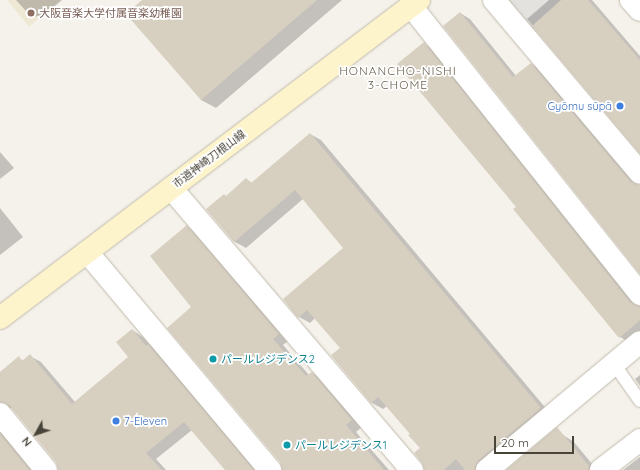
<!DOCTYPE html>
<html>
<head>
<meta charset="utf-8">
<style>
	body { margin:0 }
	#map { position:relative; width:640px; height:470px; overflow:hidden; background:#f5f2eb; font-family:Quicksand,"Noto Sans JP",sans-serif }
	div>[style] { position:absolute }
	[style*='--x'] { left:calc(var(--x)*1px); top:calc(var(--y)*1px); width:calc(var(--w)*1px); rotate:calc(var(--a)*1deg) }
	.education>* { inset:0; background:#eee8d5 }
	.parking>* { inset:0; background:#e4e2df }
	.shadow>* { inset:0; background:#0003 }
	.building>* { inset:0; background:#d7cfc0 }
	.roads { filter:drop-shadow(0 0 1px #c1bbad) drop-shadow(0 0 1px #c1bbad) }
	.lane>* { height:12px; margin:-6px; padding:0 6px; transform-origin:6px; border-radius:6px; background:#fff }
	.street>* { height:22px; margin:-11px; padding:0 11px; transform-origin:11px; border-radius:11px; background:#fff }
	.secondary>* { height:22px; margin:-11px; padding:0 11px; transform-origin:11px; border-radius:11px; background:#fef4cc }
	.dots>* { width:11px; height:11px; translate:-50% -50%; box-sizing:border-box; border:2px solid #fff; border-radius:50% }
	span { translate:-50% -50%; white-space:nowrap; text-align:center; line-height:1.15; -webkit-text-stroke:3.5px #fff; paint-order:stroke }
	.education-label { font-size:11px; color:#785e54 }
	.left { translate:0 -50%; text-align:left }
	.shop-label { font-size:11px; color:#366cbe }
	.right { translate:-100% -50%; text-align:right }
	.street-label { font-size:11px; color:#494439 }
	.culture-label { font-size:11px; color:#0d838f }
	.neighbourhood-label { font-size:12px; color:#6c6250; letter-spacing:1px }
	.north { position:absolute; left:16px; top:414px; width:40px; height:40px; -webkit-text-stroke:3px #fff; paint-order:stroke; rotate:230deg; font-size:11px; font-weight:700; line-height:16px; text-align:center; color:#494439 }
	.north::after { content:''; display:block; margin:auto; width:14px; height:18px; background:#494439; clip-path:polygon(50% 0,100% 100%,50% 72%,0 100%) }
	.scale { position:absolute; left:494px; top:436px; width:80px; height:18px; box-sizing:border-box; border:2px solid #494439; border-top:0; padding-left:5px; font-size:12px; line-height:14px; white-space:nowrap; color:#494439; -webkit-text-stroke:3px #fff; paint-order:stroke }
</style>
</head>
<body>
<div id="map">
	<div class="education">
		<div style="clip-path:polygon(7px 0,60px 0,29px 27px)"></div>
	</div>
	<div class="parking">
		<div style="clip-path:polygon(508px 0,574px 0,535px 33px)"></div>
	</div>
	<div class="shadow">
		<div style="clip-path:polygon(16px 0,62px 0,40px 19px,25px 10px)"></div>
		<div style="clip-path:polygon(144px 0,342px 0,216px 108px,201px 100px)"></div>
		<div style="clip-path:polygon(549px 0,592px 0,640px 56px,640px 152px,527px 19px)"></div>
		<div style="clip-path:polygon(460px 13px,470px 19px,516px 76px,531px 64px,540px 69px,640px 186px,640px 272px)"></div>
		<div style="clip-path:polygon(424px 44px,433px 49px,640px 307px,640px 333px,629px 342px,620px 337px,517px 207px)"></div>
		<div style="clip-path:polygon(310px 134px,321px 140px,549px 412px,488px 470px,425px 470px,425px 467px,415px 453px,421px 448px,412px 434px,387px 406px,383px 409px,372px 403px,332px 356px,341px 348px,315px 318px,310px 323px,299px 317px,345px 248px,303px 199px,246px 248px,235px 242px,207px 209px,227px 197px,246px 179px,252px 183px)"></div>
		<div style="clip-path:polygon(0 152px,14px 168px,0 179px)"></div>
		<div style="clip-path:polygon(0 208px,23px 237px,0 255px)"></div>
		<div style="clip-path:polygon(187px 227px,198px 233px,289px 340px,283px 345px,309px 375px,312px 373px,323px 379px,363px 426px,356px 432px,389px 470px,283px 470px,280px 461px,192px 307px)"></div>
		<div style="clip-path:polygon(132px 330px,143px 337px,152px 347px,159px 351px,258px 470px,227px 470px,192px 430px,156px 459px,166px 470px,59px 470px,57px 462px,12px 408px,3px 410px,0 415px,0 375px,20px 359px,24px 361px,30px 356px,41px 362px,75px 402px,129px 357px)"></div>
		<div style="clip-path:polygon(640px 375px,640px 386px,635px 379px)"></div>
		<div style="clip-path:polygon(0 426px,35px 470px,0 470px)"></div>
		<div style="clip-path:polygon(563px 435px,574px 442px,597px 470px,508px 470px)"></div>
		<div style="clip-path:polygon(640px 457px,640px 470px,623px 470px)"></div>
	</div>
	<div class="building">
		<div style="clip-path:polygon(142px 0,317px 0,201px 100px,126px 14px)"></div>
		<div style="clip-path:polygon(561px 0,588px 0,640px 60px,640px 154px,532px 26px)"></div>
		<div style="clip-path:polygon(460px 12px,513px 77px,531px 63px,630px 181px,640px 185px,640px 274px,443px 26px)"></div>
		<div style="clip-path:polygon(424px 42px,630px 302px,640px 306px,640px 320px,619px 338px,513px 209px,516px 207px,397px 64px)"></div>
		<div style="clip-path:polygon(310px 133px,541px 408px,479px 460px,475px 470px,465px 470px,456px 459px,444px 470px,424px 470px,422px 462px,414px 453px,420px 448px,408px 435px,410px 434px,378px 397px,371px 403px,331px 355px,340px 348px,307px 310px,298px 318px,283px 299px,343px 248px,295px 190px,234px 242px,206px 209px,224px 194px,226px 196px,246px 178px,251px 183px)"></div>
		<div style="clip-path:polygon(187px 225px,279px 334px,273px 339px,306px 376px,312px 372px,352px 420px,346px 425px,384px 470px,282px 470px,280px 462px,167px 328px,191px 307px,150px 256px)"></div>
		<div style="clip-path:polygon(132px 329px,146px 346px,148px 344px,254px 470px,225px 470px,184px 422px,146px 453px,162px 470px,58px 470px,56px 462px,10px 406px,0 402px,0 372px,19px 356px,22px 361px,30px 354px,72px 404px,128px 357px,116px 342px)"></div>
		<div style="clip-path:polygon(557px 427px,589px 466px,589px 470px,506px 470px)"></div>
		<div style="clip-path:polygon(0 434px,30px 470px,0 470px)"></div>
	</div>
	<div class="roads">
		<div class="lane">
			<div style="--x:614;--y:364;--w:45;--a:54.9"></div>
		</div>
		<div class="street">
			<div style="--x:494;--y:0;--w:226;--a:49.8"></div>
			<div style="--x:631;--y:0;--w:13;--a:48"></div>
			<div style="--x:411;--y:6;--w:368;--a:51.5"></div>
			<div style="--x:171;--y:188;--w:371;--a:49.5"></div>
			<div style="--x:87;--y:252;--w:285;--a:50"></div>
			<div style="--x:0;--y:414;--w:72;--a:50.6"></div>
			<div style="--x:487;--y:470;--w:199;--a:-39.9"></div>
			<div style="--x:601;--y:470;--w:49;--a:-37.6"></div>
		</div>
		<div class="secondary">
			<div style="--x:0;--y:318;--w:526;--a:-37.2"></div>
		</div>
	</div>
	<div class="dots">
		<div style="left:31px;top:13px;background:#8d6e63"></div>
		<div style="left:620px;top:106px;background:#3f7fe0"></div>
		<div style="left:213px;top:359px;background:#0f9aa8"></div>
		<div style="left:116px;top:421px;background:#3f7fe0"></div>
		<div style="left:287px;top:445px;background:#0f9aa8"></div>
	</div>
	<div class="education-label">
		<span class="left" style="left:39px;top:13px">大阪音楽大学付属音楽幼稚園</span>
	</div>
	<div class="shop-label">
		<span class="right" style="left:612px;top:106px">Gyōmu sūpā</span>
		<span class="left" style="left:124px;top:421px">7-Eleven</span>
	</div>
	<div class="street-label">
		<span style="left:209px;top:159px;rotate:-37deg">市道神崎刀根山線</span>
	</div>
	<div class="culture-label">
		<span class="left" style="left:221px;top:359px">パールレジデンス2</span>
		<span class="left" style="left:295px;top:445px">パールレジデンス1</span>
	</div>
	<div class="neighbourhood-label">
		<span style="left:398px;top:78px">HONANCHO-NISHI<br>3-CHOME</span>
	</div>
	<div class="north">N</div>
	<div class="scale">20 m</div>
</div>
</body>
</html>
